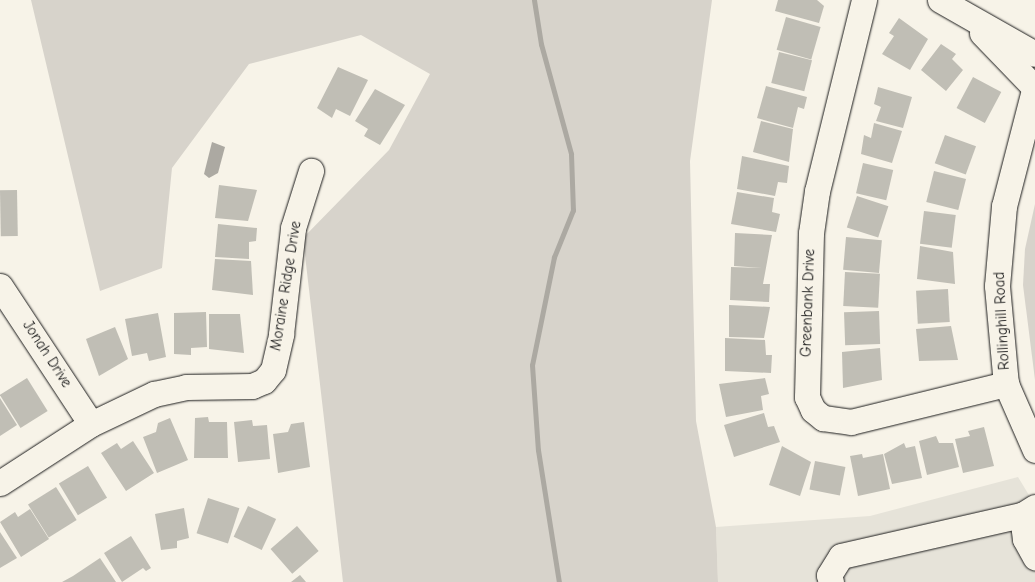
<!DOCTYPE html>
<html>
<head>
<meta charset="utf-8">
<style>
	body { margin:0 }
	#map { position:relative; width:1035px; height:582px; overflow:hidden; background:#f7f3e8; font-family:"Comic Neue",sans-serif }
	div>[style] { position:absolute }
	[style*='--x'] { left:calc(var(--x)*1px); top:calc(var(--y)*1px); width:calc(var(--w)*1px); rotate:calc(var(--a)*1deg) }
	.built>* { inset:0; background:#e6e3d9 }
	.green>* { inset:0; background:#d7d3cb }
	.water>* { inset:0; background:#aca9a2 }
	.stream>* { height:5px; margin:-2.5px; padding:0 2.5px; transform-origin:2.5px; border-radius:2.5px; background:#aca9a2 }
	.building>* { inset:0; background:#c0beb5; transform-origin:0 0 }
	.roads { filter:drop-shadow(0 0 1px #1c1c1c) drop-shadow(0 0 1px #1c1c1c) }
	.minor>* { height:25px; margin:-12.5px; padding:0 12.5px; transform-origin:12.5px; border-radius:12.5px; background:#f7f3e8 }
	span { translate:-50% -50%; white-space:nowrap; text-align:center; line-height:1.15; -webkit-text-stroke:5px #f7f3e8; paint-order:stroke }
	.street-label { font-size:15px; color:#1c1c1c }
</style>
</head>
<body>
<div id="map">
	<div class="built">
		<div style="clip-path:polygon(1018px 477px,1035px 505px,1035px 582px,718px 582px,716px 527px,870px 516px)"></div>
	</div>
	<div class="green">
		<div style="clip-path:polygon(31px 0,712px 0,690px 161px,696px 421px,716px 527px,718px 582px,343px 582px,303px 238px,389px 150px,430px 74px,361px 35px,249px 64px,172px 168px,162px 268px,100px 291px)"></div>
		<div style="clip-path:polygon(1035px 204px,1035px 380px,1023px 285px,1025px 249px)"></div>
	</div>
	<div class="water">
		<div style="clip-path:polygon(212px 142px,225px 147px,218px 173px,209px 178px,204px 174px)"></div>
	</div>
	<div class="stream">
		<div style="--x:534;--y:0;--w:45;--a:81"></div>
		<div style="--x:541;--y:44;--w:114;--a:74.7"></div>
		<div style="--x:571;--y:154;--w:56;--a:88"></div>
		<div style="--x:573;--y:210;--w:51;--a:112"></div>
		<div style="--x:554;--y:257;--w:110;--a:101.5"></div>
		<div style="--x:532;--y:365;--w:85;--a:86"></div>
		<div style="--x:538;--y:450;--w:134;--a:81"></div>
	</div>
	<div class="building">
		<div style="clip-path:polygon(778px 0,817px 0,824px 6px,819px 23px,775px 11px)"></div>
		<div style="left:786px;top:17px;width:36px;height:34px;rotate:16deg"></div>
		<div style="clip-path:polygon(899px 18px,928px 39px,910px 70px,882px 54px,894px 36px,889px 33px)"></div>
		<div style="clip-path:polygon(941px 44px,956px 54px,952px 59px,963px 70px,946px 91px,921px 70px)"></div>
		<div style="left:779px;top:52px;width:34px;height:32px;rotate:14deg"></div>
		<div style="clip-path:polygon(338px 67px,368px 80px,350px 116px,336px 109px,332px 118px,317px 108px)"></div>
		<div style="left:973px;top:77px;width:32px;height:35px;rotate:28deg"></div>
		<div style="clip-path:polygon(766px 86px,807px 97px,804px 109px,798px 107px,793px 128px,757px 118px)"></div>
		<div style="clip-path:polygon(878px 87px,912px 97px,903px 128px,876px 121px,881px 107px,874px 104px)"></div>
		<div style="clip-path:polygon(375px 89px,405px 105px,380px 145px,364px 136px,368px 129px,355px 121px)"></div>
		<div style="clip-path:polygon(761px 121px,793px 129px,789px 162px,753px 152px)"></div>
		<div style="clip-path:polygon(874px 123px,902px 131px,892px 163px,861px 154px,864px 135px,871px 138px)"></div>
		<div style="left:945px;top:135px;width:33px;height:30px;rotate:20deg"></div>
		<div style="clip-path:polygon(742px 156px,789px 166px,787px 183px,778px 182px,775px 196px,737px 189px)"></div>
		<div style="left:863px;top:163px;width:31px;height:31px;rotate:13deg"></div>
		<div style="left:934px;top:171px;width:33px;height:32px;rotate:14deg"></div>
		<div style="clip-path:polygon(219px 185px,257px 190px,248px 221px,215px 218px)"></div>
		<div style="left:17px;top:190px;width:46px;height:17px;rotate:89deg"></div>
		<div style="clip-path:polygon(737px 192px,774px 198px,772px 212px,780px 214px,776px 232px,731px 224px)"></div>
		<div style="left:857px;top:196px;width:33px;height:33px;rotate:18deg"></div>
		<div style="left:924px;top:211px;width:32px;height:33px;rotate:7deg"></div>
		<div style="clip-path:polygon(218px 224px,257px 228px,256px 241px,249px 242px,249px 259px,215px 257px)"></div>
		<div style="clip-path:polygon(735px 233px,772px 235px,763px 284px,770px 284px,769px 302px,730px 300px,731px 267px,762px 268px,734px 266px)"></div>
		<div style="left:846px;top:237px;width:36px;height:33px;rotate:5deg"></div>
		<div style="clip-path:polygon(920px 246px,953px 252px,955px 284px,917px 279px)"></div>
		<div style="clip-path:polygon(215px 259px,251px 261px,253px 295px,212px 290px)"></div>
		<div style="left:845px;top:272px;width:35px;height:34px;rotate:3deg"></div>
		<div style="left:948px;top:289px;width:33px;height:32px;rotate:87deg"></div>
		<div style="clip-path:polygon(729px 305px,770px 307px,764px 338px,729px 337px)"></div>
		<div style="left:879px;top:311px;width:33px;height:35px;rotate:88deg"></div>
		<div style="clip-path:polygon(206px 312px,207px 347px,191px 348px,191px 355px,174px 354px,174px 313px)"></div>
		<div style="clip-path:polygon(158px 313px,166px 357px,149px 361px,147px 353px,132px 356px,125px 319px)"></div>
		<div style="clip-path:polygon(209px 314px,240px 314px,244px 353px,209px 349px)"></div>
		<div style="clip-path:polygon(951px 326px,958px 360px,919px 361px,916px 329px)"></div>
		<div style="clip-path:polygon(115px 327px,128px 359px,99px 376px,86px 339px)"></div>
		<div style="clip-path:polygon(725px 338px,765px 340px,766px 355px,772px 355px,771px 373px,725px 371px)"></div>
		<div style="clip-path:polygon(880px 348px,882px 380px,843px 388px,842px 352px)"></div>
		<div style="left:27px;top:378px;width:39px;height:32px;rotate:58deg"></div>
		<div style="clip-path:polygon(765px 378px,769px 394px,761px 396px,763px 410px,726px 417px,719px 384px)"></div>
		<div style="clip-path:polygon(0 398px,17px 425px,0 436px)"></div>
		<div style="clip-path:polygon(764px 413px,768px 427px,774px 426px,780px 442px,734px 457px,724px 425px)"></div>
		<div style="clip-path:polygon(208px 417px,209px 422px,227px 422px,228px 458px,194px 458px,195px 418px)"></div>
		<div style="clip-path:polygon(170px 418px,188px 460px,157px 473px,143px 437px,156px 432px,158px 423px)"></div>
		<div style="clip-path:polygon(252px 420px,253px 426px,267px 425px,270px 459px,238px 462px,234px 422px)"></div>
		<div style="clip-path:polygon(304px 422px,310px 467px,278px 473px,273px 434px,288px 432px,291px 424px)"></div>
		<div style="clip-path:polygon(984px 427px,994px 466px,963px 473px,955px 439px,970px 436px,968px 431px)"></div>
		<div style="clip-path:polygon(936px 436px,939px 443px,953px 443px,959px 467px,927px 475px,919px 441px)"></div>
		<div style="clip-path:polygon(133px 441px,154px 473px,126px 491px,101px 453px,117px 443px,121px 449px)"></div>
		<div style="clip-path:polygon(904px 443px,906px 448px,915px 446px,922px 478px,892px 484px,884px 454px)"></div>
		<div style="clip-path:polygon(782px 446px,811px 462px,800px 496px,769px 485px)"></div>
		<div style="clip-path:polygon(862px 454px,863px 458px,883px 454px,890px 489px,858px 496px,850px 456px)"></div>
		<div style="left:815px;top:461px;width:31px;height:29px;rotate:11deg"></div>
		<div style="left:88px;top:466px;width:37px;height:34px;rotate:59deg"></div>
		<div style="left:56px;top:487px;width:39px;height:33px;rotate:58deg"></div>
		<div style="left:208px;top:498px;width:33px;height:37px;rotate:18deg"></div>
		<div style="left:248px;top:506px;width:31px;height:34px;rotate:25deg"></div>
		<div style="clip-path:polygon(184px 508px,189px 538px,177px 541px,177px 548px,161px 550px,155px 514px)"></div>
		<div style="clip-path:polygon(30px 509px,49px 539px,21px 557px,0 522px,15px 512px,18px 517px)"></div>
		<div style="left:297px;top:526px;width:33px;height:35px;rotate:49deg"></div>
		<div style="clip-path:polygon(0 532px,17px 558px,0 568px)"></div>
		<div style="clip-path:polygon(131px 536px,151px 568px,146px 571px,143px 568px,122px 582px,104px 553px)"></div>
		<div style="clip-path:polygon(100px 558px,116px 582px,62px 582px,73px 576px)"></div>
		<div style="clip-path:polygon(300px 575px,306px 582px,291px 582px)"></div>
	</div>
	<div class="roads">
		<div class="minor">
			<div style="--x:864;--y:0;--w:197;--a:103.8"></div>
			<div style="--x:817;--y:191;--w:42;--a:98.1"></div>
			<div style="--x:811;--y:233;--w:164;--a:91.4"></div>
			<div style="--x:807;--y:397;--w:14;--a:65"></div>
			<div style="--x:813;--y:410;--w:13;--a:39"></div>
			<div style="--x:823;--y:418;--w:28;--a:8"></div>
			<div style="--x:851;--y:422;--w:160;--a:-13.8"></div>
			<div style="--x:940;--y:0;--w:109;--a:29.6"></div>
			<div style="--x:982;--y:33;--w:74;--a:46.1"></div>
			<div style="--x:1033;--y:94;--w:116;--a:104.5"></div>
			<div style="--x:1004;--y:206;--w:80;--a:95"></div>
			<div style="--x:997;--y:286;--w:98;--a:84.8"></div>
			<div style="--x:1006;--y:384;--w:72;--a:66.3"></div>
			<div style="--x:0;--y:286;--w:165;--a:56.6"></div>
			<div style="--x:0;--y:483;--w:108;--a:-33"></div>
			<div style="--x:91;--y:424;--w:70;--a:-25.5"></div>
			<div style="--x:154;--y:394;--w:33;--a:-12"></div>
			<div style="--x:186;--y:387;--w:66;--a:-0.9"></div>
			<div style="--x:252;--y:386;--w:13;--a:-23"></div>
			<div style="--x:264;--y:381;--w:14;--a:-51"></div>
			<div style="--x:273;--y:370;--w:37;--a:-77"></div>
			<div style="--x:281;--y:334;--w:107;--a:-83.5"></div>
			<div style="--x:293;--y:228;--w:60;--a:-72.5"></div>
			<div style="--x:1022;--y:515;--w:24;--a:83"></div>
			<div style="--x:1025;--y:539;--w:21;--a:61"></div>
			<div style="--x:831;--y:582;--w:7;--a:-106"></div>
			<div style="--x:829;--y:575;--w:22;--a:-58"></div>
			<div style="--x:841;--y:556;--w:186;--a:-12.8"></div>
			<div style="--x:1022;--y:515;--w:15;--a:-32"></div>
		</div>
	</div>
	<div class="street-label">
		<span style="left:286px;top:286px;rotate:-81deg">Moraine Ridge Drive</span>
		<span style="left:808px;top:303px;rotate:-88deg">Greenbank Drive</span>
		<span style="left:1002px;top:321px;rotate:-93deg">Rollinghill Road</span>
		<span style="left:47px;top:354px;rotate:57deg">Jonah Drive</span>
	</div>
</div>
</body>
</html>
